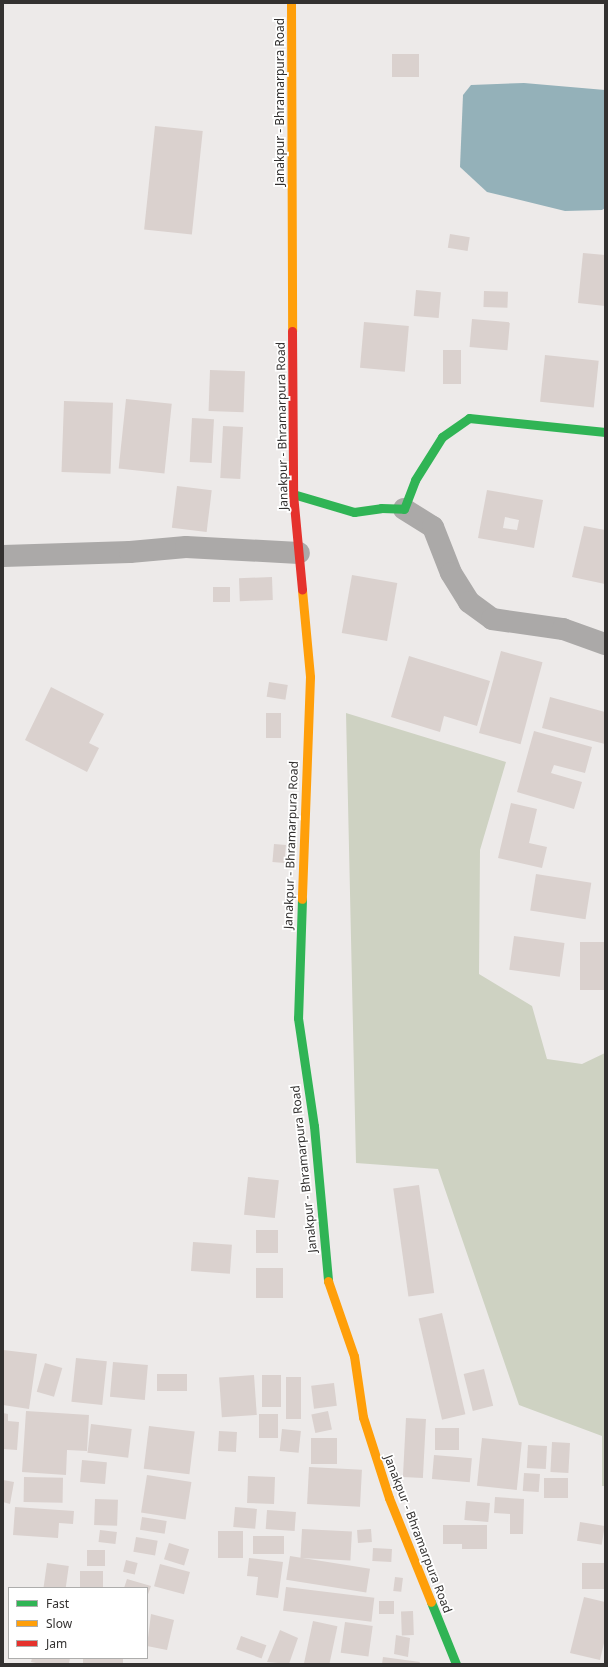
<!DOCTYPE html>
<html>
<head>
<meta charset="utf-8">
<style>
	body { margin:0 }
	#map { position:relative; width:608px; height:1667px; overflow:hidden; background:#edeae9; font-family:"Noto Sans",sans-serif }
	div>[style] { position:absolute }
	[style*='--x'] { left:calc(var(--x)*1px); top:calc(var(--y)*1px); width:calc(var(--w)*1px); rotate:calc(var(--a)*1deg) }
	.green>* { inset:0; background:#ced2c2 }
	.water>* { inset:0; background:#94b1b9 }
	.building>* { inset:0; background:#dad1ce; transform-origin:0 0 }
	.street>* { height:22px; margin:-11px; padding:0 11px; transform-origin:11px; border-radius:11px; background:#aba9a8 }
	.fast>* { height:9px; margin:-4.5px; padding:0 4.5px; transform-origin:4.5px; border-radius:4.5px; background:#30b455 }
	.slow>* { height:9px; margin:-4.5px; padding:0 4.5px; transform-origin:4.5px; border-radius:4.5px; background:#ff9f0a }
	.jam>* { height:9px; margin:-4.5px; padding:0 4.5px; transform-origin:4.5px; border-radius:4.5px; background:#e5322d }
	span { translate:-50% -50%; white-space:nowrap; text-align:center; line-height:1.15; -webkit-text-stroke:3.5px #fff; paint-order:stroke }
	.street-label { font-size:12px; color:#333130 }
	.frame { position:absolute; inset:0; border:4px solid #333130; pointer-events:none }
	.legend { position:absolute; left:8px; top:1587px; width:140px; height:72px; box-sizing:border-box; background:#fff; border:1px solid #adadac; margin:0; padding:5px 7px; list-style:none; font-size:12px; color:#333130 }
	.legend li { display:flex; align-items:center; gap:8px; height:20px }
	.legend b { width:20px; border:1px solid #adadac }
</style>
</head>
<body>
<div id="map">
	<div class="green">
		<div style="clip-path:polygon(346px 713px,506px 762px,480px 850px,479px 974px,532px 1006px,547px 1059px,582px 1064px,605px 1053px,605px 1486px,602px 1486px,602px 1436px,519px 1405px,438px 1169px,356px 1163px)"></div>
	</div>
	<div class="water">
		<div style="clip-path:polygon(524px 83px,605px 90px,605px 208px,602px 210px,565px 211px,487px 192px,460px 167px,463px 95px,471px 85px)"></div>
	</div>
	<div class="building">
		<div style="left:419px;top:54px;width:23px;height:27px;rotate:90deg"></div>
		<div style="left:155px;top:126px;width:48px;height:104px;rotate:6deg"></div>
		<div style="left:450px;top:234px;width:20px;height:14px;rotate:9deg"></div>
		<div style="clip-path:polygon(583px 253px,605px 255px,605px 306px,578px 303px)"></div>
		<div style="left:416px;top:290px;width:25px;height:26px;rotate:5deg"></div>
		<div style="left:484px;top:291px;width:24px;height:16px;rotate:2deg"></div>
		<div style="left:472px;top:319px;width:38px;height:28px;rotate:5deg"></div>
		<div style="left:364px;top:322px;width:45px;height:46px;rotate:5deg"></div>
		<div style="left:443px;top:350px;width:18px;height:34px"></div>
		<div style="left:545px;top:355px;width:54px;height:47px;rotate:6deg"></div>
		<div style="left:210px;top:370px;width:35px;height:41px;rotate:2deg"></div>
		<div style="left:126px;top:399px;width:46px;height:70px;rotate:6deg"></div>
		<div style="left:64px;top:401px;width:49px;height:71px;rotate:2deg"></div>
		<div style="left:192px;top:418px;width:22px;height:44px;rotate:3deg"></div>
		<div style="left:223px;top:426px;width:20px;height:52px;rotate:3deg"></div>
		<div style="left:177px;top:486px;width:35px;height:42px;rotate:7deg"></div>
		<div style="clip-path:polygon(evenodd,487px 490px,543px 500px,534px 548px,478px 538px,487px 490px,505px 517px,519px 520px,517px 530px,503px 528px,505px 517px)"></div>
		<div style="clip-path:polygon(584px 526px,605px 530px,605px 584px,572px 577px)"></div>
		<div style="left:352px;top:575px;width:46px;height:59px;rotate:10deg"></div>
		<div style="left:272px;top:577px;width:23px;height:33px;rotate:88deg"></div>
		<div style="left:213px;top:587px;width:17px;height:15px"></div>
		<div style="left:501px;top:651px;width:43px;height:85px;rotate:15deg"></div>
		<div style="clip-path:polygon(409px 656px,490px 681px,477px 726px,444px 716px,440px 732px,391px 717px)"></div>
		<div style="left:269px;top:682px;width:19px;height:15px;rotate:9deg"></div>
		<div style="clip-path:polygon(51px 687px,104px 714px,89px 743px,99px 748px,87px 772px,25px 740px)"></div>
		<div style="clip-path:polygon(550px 697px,605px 712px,605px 744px,542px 728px)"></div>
		<div style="left:266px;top:713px;width:15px;height:25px"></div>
		<div style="clip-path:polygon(534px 731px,592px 747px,585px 773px,554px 765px,551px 773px,582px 782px,574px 809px,517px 792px)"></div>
		<div style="clip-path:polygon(511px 803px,537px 809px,529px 843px,547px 847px,542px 868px,498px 858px)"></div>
		<div style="left:274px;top:844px;width:12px;height:18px;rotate:5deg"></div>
		<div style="left:536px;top:874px;width:56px;height:37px;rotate:9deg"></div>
		<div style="left:514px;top:936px;width:51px;height:34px;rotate:8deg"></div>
		<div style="left:605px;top:942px;width:48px;height:25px;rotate:90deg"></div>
		<div style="left:248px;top:1177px;width:31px;height:38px;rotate:6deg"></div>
		<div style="left:419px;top:1185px;width:109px;height:26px;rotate:82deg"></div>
		<div style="left:256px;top:1230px;width:22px;height:23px"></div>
		<div style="left:193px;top:1242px;width:39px;height:29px;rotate:4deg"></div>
		<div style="left:256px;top:1268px;width:27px;height:30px"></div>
		<div style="left:442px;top:1313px;width:104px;height:24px;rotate:77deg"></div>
		<div style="clip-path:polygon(3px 1350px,37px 1354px,29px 1409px,3px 1405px)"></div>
		<div style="left:76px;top:1358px;width:31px;height:44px;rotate:6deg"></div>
		<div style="left:113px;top:1362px;width:35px;height:35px;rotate:5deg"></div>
		<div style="left:45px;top:1363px;width:18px;height:30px;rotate:16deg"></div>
		<div style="left:484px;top:1369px;width:38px;height:21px;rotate:76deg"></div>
		<div style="left:157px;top:1374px;width:30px;height:17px"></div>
		<div style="left:254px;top:1375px;width:40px;height:35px;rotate:86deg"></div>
		<div style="left:262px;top:1375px;width:19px;height:32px"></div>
		<div style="left:286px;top:1377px;width:15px;height:42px"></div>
		<div style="left:334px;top:1383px;width:23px;height:23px;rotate:83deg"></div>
		<div style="clip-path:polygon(26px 1411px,89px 1415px,87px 1451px,67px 1450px,66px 1475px,22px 1472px)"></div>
		<div style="left:328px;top:1411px;width:19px;height:17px;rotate:78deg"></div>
		<div style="clip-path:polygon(3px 1413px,8px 1414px,8px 1421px,19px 1422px,17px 1450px,3px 1449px)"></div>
		<div style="left:259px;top:1414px;width:19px;height:24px"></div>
		<div style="left:406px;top:1418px;width:20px;height:59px;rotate:3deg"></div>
		<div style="left:91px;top:1424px;width:41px;height:29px;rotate:7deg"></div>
		<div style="left:149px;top:1426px;width:46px;height:43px;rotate:7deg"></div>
		<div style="left:435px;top:1428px;width:24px;height:22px"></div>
		<div style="left:282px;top:1429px;width:19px;height:22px;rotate:6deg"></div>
		<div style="left:219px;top:1431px;width:18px;height:20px;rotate:3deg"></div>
		<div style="left:311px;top:1438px;width:26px;height:26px"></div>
		<div style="left:482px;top:1438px;width:40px;height:48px;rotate:6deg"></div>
		<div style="left:552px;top:1442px;width:18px;height:30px;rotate:3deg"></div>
		<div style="left:528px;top:1445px;width:19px;height:23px;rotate:3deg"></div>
		<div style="left:434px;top:1455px;width:38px;height:24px;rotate:5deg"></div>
		<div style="left:82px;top:1460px;width:25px;height:22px;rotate:5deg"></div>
		<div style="left:309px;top:1467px;width:53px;height:37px;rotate:3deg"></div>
		<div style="left:524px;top:1473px;width:16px;height:18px;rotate:4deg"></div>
		<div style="left:147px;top:1475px;width:45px;height:38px;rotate:9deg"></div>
		<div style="left:248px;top:1476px;width:27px;height:27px;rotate:2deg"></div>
		<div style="left:24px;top:1477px;width:39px;height:25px;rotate:1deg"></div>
		<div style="left:544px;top:1478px;width:24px;height:20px"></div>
		<div style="clip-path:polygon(3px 1480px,14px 1482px,10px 1504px,3px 1502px)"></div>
		<div style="clip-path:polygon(495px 1497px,524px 1499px,523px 1534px,510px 1534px,510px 1514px,494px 1513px)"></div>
		<div style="left:95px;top:1499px;width:23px;height:26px;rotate:2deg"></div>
		<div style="left:466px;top:1501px;width:24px;height:19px;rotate:5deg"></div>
		<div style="clip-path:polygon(15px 1507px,74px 1511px,73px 1524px,59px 1523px,58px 1538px,13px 1535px)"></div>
		<div style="left:235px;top:1507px;width:22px;height:20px;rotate:5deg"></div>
		<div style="left:267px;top:1510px;width:29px;height:19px;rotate:4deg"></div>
		<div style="left:142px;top:1517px;width:25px;height:13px;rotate:9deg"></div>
		<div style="left:580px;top:1522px;width:25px;height:19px;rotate:9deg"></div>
		<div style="clip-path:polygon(443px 1525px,487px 1525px,487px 1549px,462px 1549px,462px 1544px,443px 1544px)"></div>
		<div style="left:302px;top:1529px;width:50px;height:29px;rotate:3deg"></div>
		<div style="left:371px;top:1529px;width:13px;height:14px;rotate:86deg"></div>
		<div style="left:100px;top:1530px;width:17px;height:12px;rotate:7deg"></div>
		<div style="left:218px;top:1531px;width:25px;height:27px"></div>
		<div style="left:253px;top:1536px;width:31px;height:18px"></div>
		<div style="left:136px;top:1537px;width:22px;height:15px;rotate:10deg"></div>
		<div style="left:169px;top:1543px;width:21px;height:17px;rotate:17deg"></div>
		<div style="left:373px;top:1548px;width:19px;height:13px;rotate:3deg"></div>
		<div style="left:87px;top:1550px;width:18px;height:16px"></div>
		<div style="left:290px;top:1556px;width:81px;height:24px;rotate:9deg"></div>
		<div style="clip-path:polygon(249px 1558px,283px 1562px,278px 1598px,256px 1595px,258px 1577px,247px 1576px)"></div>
		<div style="left:126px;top:1560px;width:12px;height:12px;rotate:14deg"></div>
		<div style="left:47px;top:1563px;width:22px;height:25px;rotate:8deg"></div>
		<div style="left:582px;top:1563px;width:23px;height:26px"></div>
		<div style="left:160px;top:1564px;width:31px;height:23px;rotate:15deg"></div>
		<div style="left:80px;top:1571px;width:23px;height:17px"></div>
		<div style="left:395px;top:1577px;width:8px;height:14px;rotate:7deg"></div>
		<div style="clip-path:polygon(127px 1579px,151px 1586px,147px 1597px,147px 1588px,124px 1588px)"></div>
		<div style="left:286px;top:1587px;width:89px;height:24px;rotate:7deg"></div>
		<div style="clip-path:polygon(584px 1597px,605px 1602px,605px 1639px,600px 1660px,570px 1653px)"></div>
		<div style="left:379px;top:1601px;width:15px;height:13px"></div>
		<div style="left:413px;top:1611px;width:24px;height:12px;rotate:88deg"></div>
		<div style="clip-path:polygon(151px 1614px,174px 1620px,167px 1650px,147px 1646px)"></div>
		<div style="left:313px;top:1621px;width:25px;height:44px;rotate:12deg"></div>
		<div style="left:345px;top:1622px;width:28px;height:31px;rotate:8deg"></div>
		<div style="clip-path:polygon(280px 1630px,298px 1638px,289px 1664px,267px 1662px)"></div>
		<div style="clip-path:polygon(396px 1635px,410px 1638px,408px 1657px,394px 1654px)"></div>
		<div style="left:241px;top:1636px;width:27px;height:14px;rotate:20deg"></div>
		<div style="clip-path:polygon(383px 1657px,420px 1662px,419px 1664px,382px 1664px)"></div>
		<div style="clip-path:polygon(32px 1658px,70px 1658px,69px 1664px,41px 1664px,31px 1662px)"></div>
		<div style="left:83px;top:1658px;width:40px;height:6px"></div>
	</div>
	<div class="street">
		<div style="--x:404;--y:509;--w:34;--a:32"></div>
		<div style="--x:433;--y:527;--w:49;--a:68.6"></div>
		<div style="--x:451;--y:573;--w:34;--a:58"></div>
		<div style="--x:469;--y:602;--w:29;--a:36"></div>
		<div style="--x:492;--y:619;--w:72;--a:8"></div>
		<div style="--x:563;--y:629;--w:45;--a:19.7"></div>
		<div style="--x:3;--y:556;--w:127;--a:-1.8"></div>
		<div style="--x:130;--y:552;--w:56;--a:-5.1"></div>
		<div style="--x:186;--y:547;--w:113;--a:3"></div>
	</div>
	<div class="fast">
		<div style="--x:293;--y:494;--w:64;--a:16.4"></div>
		<div style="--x:354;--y:512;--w:27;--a:-8"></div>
		<div style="--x:381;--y:508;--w:23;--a:2"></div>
		<div style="--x:404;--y:509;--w:31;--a:-69"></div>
		<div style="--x:415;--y:480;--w:51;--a:-57.9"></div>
		<div style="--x:442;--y:437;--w:33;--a:-35"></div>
		<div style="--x:469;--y:418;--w:137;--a:5.9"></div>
		<div style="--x:302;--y:899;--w:119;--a:91.9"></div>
		<div style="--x:298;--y:1018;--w:109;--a:81.6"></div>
		<div style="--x:314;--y:1126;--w:156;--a:84.8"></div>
		<div style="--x:431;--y:1602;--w:67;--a:68"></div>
	</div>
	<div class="slow">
		<div style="--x:291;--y:3;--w:328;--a:89.8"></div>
		<div style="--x:302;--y:590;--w:87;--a:84.7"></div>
		<div style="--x:310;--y:677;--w:222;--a:92.1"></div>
		<div style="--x:328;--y:1281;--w:79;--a:70.9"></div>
		<div style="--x:354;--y:1356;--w:62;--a:81.6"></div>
		<div style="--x:363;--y:1417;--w:85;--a:72.2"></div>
		<div style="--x:389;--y:1498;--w:112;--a:68"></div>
	</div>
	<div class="jam">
		<div style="--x:292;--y:331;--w:163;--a:89.6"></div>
		<div style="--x:293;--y:494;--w:96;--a:84.6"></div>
	</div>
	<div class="street-label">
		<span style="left:280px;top:102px;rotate:-90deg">Janakpur - Bhramarpura Road</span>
		<span style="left:282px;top:426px;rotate:-91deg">Janakpur - Bhramarpura Road</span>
		<span style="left:291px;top:845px;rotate:-88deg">Janakpur - Bhramarpura Road</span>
		<span style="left:304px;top:1169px;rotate:-96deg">Janakpur - Bhramarpura Road</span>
		<span style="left:418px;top:1534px;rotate:69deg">Janakpur - Bhramarpura Road</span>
	</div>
	<div class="frame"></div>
	<ul class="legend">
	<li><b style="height:5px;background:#30b455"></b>Fast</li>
	<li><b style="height:5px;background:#ff9f0a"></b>Slow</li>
	<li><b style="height:5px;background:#e5322d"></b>Jam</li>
	</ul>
</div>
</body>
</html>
